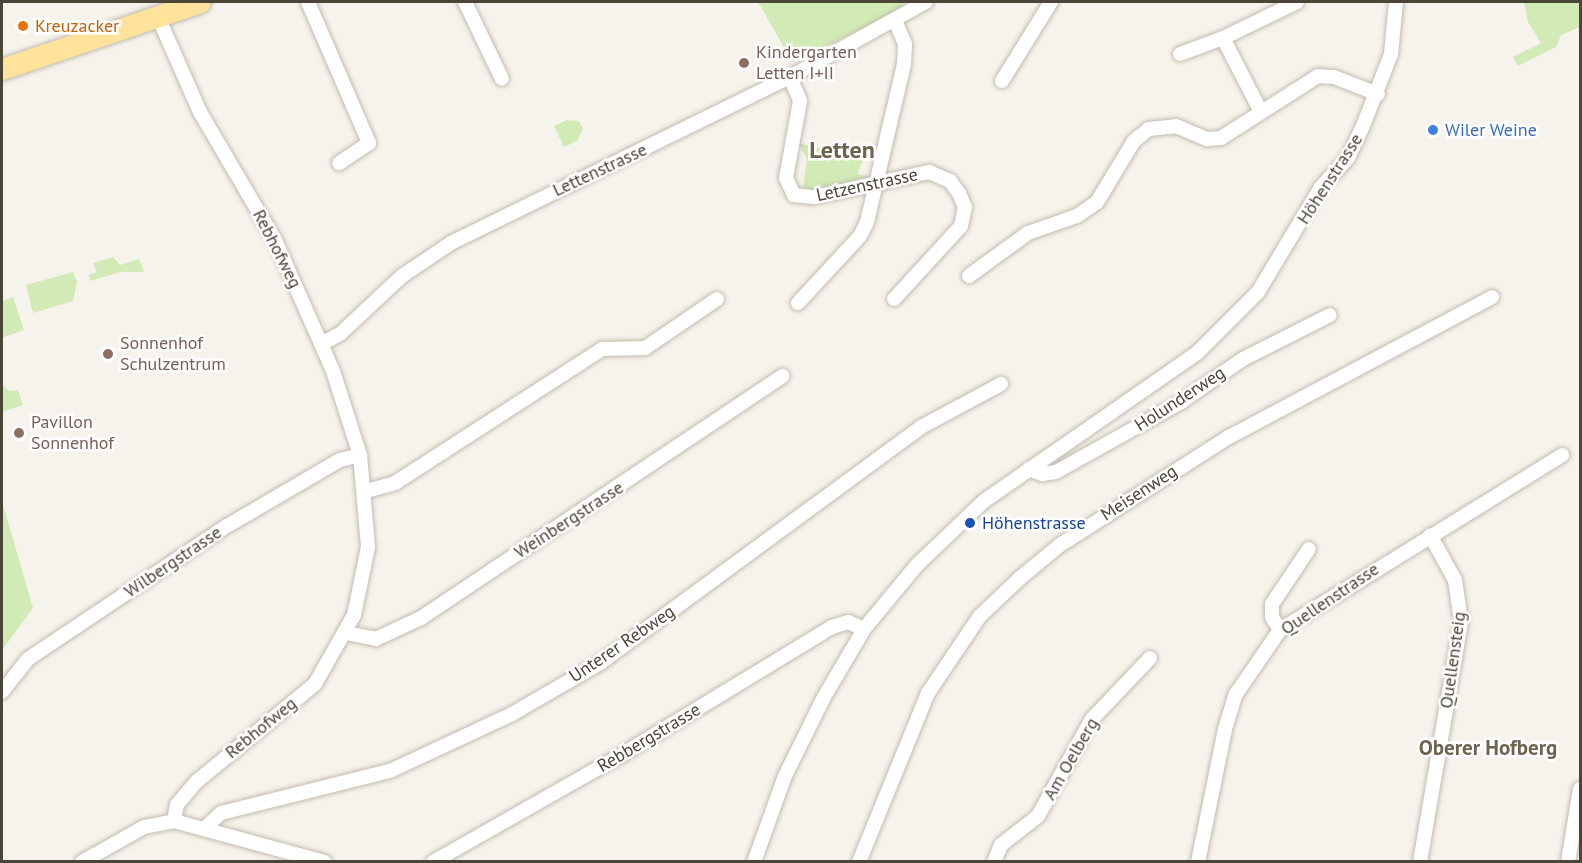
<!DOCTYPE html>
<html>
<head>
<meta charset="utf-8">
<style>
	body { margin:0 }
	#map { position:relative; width:1582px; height:863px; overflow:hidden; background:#f6f3ec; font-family:"PT Sans",sans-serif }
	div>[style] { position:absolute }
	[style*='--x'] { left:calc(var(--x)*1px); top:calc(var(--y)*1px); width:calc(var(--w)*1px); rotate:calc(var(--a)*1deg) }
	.green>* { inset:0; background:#d2eab5 }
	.roads { filter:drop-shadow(0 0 2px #c2bbae) drop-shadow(0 0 2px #c2bbae) }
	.street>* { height:14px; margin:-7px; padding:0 7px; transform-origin:7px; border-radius:7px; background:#fff }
	.primary>* { height:21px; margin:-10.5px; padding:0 10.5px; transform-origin:10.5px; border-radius:10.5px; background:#ffe39c }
	.dots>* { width:16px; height:16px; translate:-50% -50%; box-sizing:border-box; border:3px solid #fff; border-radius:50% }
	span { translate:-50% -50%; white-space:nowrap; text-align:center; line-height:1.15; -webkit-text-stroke:5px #fff; paint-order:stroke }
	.food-label { font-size:18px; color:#c56008 }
	.left { translate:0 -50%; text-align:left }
	.education-label { font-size:18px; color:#785e54 }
	.shop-label { font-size:18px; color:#366cbe }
	.street-label { font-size:18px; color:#4b4439 }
	.transit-label { font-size:18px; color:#164399 }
	.quarter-label { font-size:21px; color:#6e6250; font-weight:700 }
	.district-label { font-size:24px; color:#6e6250; font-weight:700 }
	.frame { position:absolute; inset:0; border:3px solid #4b4439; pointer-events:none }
</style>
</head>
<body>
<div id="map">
	<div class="green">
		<div style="clip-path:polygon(758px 2px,902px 2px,904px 9px,792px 62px)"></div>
		<div style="clip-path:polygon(1524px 2px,1580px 2px,1580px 27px,1561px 35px,1556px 47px,1518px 66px,1513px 57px,1541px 43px,1528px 22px)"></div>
		<div style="clip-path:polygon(567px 120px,579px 121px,583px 129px,577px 141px,564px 147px,554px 126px)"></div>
		<div style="clip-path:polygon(798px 143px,864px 158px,857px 174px,868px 176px,824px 191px,799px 190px,803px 187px,807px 159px)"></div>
		<div style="clip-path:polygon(113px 257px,120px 265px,139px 259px,144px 272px,120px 272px,90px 281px,89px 275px,97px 272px,93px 263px)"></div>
		<div style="clip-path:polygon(73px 272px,77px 282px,73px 301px,33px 313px,26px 285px)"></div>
		<div style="clip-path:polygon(13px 297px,24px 330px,2px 338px,2px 301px)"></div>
		<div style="clip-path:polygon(2px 384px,9px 391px,18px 390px,23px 405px,2px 412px)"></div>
		<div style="clip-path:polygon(4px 508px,33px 608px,2px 650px,2px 509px)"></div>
	</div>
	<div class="roads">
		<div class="street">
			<div style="--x:308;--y:2;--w:154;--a:66.6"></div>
			<div style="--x:369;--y:143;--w:36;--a:146"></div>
			<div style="--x:465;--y:2;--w:85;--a:64.3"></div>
			<div style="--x:159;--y:19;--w:102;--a:66.2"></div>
			<div style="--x:200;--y:112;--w:148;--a:59.6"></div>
			<div style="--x:275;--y:240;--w:143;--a:66.1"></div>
			<div style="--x:333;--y:371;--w:88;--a:72.2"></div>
			<div style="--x:360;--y:455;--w:92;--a:85"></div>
			<div style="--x:368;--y:547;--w:69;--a:101.6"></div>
			<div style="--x:354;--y:615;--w:79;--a:119.5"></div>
			<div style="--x:315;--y:684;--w:154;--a:140.5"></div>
			<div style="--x:196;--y:782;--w:30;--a:130"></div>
			<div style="--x:177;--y:805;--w:16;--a:101"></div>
			<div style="--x:1223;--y:38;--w:83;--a:62.8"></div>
			<div style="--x:1180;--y:54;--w:46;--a:-20.4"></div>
			<div style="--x:1223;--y:38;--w:82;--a:-25.9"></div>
			<div style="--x:790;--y:77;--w:26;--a:67"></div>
			<div style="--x:800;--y:101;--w:78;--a:100.3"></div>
			<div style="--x:786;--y:178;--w:19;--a:65"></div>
			<div style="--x:794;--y:195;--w:20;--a:6"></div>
			<div style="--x:814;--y:197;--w:118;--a:-12.3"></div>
			<div style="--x:929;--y:172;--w:23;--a:23"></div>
			<div style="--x:950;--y:181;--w:15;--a:53"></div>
			<div style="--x:959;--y:193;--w:15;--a:67"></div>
			<div style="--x:965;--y:207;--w:19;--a:102"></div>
			<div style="--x:961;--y:226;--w:99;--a:132.5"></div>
			<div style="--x:1002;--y:81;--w:93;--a:-58.2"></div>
			<div style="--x:969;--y:276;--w:73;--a:-36.1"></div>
			<div style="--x:1028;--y:233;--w:52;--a:-19.1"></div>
			<div style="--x:1077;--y:216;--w:24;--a:-35"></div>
			<div style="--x:1097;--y:202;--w:71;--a:-58.8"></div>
			<div style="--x:1134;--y:141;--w:19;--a:-39"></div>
			<div style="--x:1149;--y:129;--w:27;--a:-6"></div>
			<div style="--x:1176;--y:126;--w:34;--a:23"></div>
			<div style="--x:1207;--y:139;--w:14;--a:-4"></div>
			<div style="--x:1221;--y:138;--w:115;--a:-32.6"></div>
			<div style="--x:1318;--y:76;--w:16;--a:4"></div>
			<div style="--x:1334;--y:77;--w:47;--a:21.1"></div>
			<div style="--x:798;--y:303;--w:91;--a:-47.2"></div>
			<div style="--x:860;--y:236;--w:16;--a:-63"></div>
			<div style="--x:867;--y:222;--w:162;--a:-76.8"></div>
			<div style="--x:904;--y:64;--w:20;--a:-87"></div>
			<div style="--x:905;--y:44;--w:26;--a:-113"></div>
			<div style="--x:321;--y:344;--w:21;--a:-28"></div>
			<div style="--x:340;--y:334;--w:85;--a:-43.1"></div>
			<div style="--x:402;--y:276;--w:59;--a:-34"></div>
			<div style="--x:451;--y:243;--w:377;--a:-26.1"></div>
			<div style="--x:790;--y:77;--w:155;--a:-28.9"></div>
			<div style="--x:1029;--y:469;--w:14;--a:21"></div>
			<div style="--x:1042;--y:474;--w:14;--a:-8"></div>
			<div style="--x:1056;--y:472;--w:143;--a:-29.2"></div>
			<div style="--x:1181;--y:402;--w:75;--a:-34.7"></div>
			<div style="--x:1243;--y:359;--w:97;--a:-26.8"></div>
			<div style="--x:366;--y:491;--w:30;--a:-15"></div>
			<div style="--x:395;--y:483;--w:247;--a:-32.9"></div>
			<div style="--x:602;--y:349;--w:43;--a:-1.3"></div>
			<div style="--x:645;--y:348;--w:87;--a:-34.2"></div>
			<div style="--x:1280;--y:630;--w:15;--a:-122"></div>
			<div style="--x:1272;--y:617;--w:13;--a:-90"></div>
			<div style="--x:1272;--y:604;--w:66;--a:-56.1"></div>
			<div style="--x:346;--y:633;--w:31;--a:11"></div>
			<div style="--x:376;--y:639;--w:50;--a:-25"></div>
			<div style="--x:421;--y:618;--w:435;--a:-33.8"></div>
			<div style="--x:2;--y:692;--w:42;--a:-51.8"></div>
			<div style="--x:28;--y:659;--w:239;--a:-33.8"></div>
			<div style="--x:227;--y:526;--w:131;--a:-30.3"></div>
			<div style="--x:340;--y:460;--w:21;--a:-14"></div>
			<div style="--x:205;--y:828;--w:22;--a:-43"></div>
			<div style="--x:221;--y:813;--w:174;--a:-14"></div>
			<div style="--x:390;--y:771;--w:135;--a:-25"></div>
			<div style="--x:512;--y:714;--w:102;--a:-30.1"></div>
			<div style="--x:600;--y:663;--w:398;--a:-36.3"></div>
			<div style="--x:921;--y:427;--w:91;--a:-28.3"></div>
			<div style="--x:82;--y:862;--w:71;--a:-29.4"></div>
			<div style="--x:144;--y:827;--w:31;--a:-11"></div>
			<div style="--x:174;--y:821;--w:156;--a:15.2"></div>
			<div style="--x:433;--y:862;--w:219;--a:-29.6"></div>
			<div style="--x:623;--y:754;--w:245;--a:-31.3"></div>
			<div style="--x:832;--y:627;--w:17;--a:-17"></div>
			<div style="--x:848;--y:622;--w:17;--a:24"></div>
			<div style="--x:754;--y:862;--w:91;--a:-70.2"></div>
			<div style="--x:785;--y:776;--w:88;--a:-63.7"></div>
			<div style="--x:824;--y:697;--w:79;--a:-59.5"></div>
			<div style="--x:864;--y:629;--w:83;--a:-50.4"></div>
			<div style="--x:917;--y:565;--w:93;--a:-43.7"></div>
			<div style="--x:984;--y:501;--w:259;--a:-34.8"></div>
			<div style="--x:1197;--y:353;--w:86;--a:-45"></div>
			<div style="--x:1258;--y:292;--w:122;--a:-59"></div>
			<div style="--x:1321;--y:187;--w:40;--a:-47"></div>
			<div style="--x:1348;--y:158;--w:35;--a:-65"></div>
			<div style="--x:1363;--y:126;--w:77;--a:-68.7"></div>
			<div style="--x:1391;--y:54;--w:52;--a:-84.5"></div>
			<div style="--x:859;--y:862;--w:183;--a:-67.8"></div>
			<div style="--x:928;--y:693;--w:93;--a:-56"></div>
			<div style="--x:980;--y:616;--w:55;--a:-43.5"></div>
			<div style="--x:1020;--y:578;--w:52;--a:-39.5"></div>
			<div style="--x:1060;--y:545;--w:201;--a:-32.6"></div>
			<div style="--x:1229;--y:437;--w:298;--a:-28"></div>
			<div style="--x:994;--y:862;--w:18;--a:-68"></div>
			<div style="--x:1001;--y:845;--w:47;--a:-38.1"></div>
			<div style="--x:1038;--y:816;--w:111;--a:-60.9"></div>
			<div style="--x:1092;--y:719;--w:84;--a:-46.4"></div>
			<div style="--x:1198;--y:862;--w:136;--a:-78.5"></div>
			<div style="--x:1225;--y:729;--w:37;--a:-73"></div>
			<div style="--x:1236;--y:694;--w:78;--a:-55.5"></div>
			<div style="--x:1280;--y:630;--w:332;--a:-31.8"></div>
			<div style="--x:1420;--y:862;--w:244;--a:-80.3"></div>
			<div style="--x:1461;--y:621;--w:41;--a:-98.3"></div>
			<div style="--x:1455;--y:580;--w:51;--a:-119.1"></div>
			<div style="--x:1568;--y:862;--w:74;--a:-80.7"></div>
		</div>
		<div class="primary">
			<div style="--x:2;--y:69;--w:209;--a:-18.7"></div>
		</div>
	</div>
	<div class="dots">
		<div style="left:23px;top:26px;background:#e8710a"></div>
		<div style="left:744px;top:63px;background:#8d6e63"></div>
		<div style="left:1433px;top:130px;background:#3f7fe0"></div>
		<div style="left:108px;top:354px;background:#8d6e63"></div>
		<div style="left:19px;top:433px;background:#8d6e63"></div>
		<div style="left:970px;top:523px;background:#1a4fb4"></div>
	</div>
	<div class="food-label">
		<span class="left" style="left:35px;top:26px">Kreuzacker</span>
	</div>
	<div class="education-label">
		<span class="left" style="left:756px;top:63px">Kindergarten<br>Letten I+II</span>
		<span class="left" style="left:120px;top:354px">Sonnenhof<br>Schulzentrum</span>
		<span class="left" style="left:31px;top:433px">Pavillon<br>Sonnenhof</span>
	</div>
	<div class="shop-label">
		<span class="left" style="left:1445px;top:130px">Wiler Weine</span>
	</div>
	<div class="street-label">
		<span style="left:600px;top:170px;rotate:-25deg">Lettenstrasse</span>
		<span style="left:1330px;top:179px;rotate:-57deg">Höhenstrasse</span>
		<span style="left:867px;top:185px;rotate:-12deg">Letzenstrasse</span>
		<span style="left:277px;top:249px;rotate:63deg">Rebhofweg</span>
		<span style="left:1180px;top:399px;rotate:-33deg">Holunderweg</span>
		<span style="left:1139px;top:493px;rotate:-33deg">Meisenweg</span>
		<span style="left:569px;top:520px;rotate:-33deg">Weinbergstrasse</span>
		<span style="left:173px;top:562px;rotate:-34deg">Wilbergstrasse</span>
		<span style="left:1330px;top:599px;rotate:-34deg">Quellenstrasse</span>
		<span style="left:622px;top:644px;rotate:-34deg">Unterer Rebweg</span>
		<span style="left:1453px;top:660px;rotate:-82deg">Quellensteig</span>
		<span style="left:261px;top:728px;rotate:-39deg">Rebhofweg</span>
		<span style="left:649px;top:738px;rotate:-31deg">Rebbergstrasse</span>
		<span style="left:1071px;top:759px;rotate:-60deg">Am Oelberg</span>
	</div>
	<div class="transit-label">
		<span class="left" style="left:982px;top:523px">Höhenstrasse</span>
	</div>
	<div class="quarter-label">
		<span style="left:1488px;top:748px">Oberer Hofberg</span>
	</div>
	<div class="district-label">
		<span style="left:842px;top:150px">Letten</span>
	</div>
	<div class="frame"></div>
</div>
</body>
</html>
